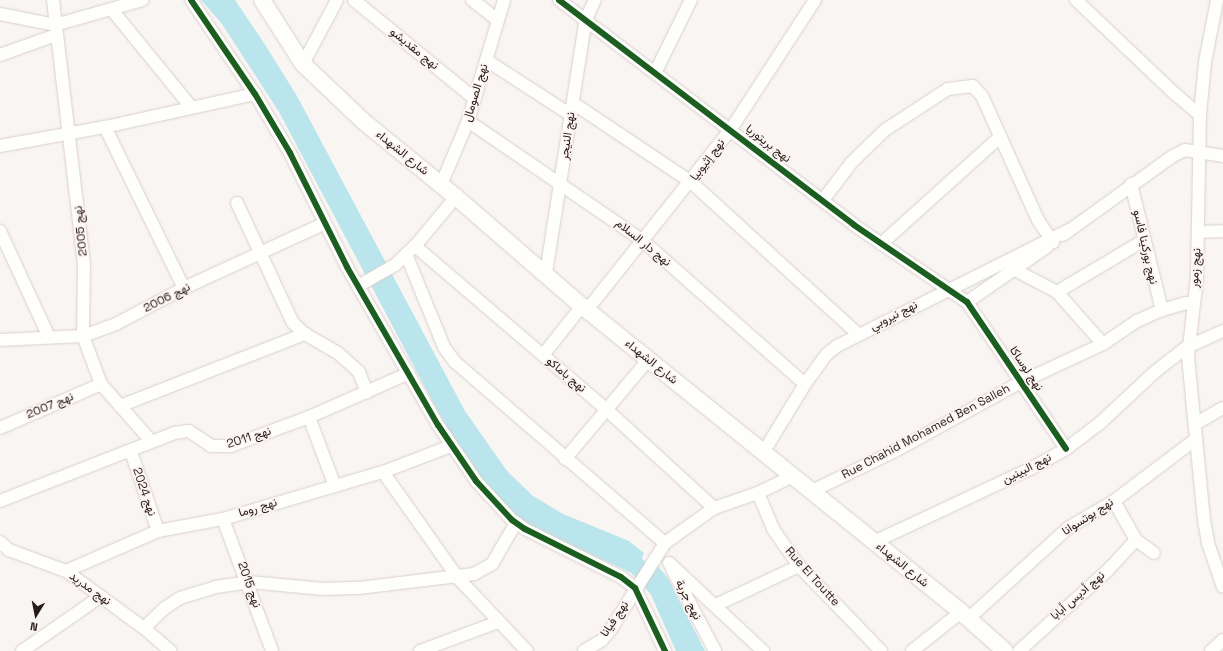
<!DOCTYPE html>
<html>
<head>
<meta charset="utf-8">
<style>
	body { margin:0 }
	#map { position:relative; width:1223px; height:651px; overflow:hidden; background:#f9f5f3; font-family:"Space Grotesk",Vazirmatn,sans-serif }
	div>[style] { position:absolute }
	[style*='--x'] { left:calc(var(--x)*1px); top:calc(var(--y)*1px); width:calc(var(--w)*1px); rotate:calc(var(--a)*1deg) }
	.water>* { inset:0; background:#bbe5ec }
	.river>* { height:18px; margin:-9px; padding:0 9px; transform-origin:9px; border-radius:9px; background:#bbe5ec }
	.roads { filter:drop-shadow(0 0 1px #d9cfcc) drop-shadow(0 0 1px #d9cfcc) }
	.minor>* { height:12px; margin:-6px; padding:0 6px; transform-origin:6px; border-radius:6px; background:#fefefd }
	.secondary>* { height:16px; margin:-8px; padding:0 8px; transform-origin:8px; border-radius:8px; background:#fefefd }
	.cycleway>* { height:6px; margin:-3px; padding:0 3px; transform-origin:3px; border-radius:3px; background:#1b5e20 }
	span { translate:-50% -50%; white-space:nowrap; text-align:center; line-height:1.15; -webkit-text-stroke:3.5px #fbf4f1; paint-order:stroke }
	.street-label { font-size:12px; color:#271b16 }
	.north { position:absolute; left:16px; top:595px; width:40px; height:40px; -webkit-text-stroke:3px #fbf4f1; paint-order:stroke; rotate:190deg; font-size:11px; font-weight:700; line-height:16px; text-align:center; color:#271b16 }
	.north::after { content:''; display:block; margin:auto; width:14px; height:18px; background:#271b16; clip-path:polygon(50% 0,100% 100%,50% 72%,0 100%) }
</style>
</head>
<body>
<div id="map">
	<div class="water">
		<div style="clip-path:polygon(201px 0,235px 0,264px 43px,297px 96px,465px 411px,507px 471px,533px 496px,563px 514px,629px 541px,644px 553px,634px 574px,537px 530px,515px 515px,481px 480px,453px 440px,279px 112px,222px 24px)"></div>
		<div style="clip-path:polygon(656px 564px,668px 578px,705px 651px,676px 651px,647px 586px)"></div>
	</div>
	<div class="river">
		<div style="--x:618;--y:551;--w:9;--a:21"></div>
		<div style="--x:626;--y:554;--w:46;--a:47.6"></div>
	</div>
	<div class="roads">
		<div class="minor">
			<div style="--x:53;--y:0;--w:266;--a:83.3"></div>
			<div style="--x:84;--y:264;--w:72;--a:90.8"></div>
			<div style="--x:83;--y:336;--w:51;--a:69.4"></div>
			<div style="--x:101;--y:384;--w:76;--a:48.7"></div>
			<div style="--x:191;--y:0;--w:114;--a:55.8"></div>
			<div style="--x:255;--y:94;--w:69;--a:59.3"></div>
			<div style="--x:290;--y:153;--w:127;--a:63.4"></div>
			<div style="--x:347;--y:267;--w:182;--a:60.1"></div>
			<div style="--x:438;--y:425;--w:68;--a:55.8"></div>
			<div style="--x:476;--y:481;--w:53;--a:47.3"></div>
			<div style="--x:512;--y:520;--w:16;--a:35"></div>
			<div style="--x:525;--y:529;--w:107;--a:26.6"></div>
			<div style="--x:621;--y:577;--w:18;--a:38"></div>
			<div style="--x:635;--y:588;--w:70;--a:64.5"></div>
			<div style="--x:354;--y:0;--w:156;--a:39.3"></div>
			<div style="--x:472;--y:0;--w:33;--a:38"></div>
			<div style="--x:559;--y:0;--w:371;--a:37.3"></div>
			<div style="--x:854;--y:225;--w:137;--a:34.3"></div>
			<div style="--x:967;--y:302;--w:177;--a:56"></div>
			<div style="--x:1076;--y:0;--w:137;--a:43.5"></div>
			<div style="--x:1175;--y:94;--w:33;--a:40"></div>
			<div style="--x:1200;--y:115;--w:162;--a:91.1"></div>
			<div style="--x:1197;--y:277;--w:81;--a:96.4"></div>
			<div style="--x:1188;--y:357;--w:164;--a:84.4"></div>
			<div style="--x:1204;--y:520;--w:23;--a:80"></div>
			<div style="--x:1208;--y:543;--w:46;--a:71.2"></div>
			<div style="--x:112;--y:10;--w:125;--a:50.8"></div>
			<div style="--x:0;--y:14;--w:56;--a:11.3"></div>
			<div style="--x:55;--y:25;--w:91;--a:-16"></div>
			<div style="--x:0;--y:55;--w:59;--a:-19.7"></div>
			<div style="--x:486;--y:60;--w:101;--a:32.9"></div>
			<div style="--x:303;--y:64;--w:72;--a:-62"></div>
			<div style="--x:656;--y:71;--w:79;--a:-63.8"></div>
			<div style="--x:573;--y:103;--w:142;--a:33.8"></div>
			<div style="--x:691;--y:182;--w:226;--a:42.3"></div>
			<div style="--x:1200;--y:115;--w:53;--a:-84.6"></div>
			<div style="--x:1205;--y:62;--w:63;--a:-79"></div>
			<div style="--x:468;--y:121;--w:211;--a:34.4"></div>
			<div style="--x:642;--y:240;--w:217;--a:41.5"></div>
			<div style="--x:105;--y:127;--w:179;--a:63.9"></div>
			<div style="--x:0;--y:146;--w:107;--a:-10.3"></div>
			<div style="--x:105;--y:127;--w:154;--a:-12.4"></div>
			<div style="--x:1131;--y:184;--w:130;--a:76.2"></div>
			<div style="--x:441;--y:185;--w:69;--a:-67.1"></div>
			<div style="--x:468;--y:121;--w:126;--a:-73.4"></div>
			<div style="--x:823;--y:200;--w:48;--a:-52.7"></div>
			<div style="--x:852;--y:162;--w:46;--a:-44.1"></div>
			<div style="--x:885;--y:130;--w:75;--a:-33.1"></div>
			<div style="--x:948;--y:89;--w:25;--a:-7"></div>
			<div style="--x:973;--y:86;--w:13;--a:48"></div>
			<div style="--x:982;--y:96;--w:136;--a:65.7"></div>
			<div style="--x:1038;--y:220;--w:27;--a:56"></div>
			<div style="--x:237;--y:203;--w:132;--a:65"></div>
			<div style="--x:293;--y:323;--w:16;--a:43"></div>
			<div style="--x:305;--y:334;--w:38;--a:30"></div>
			<div style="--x:338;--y:353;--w:28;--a:42"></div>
			<div style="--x:359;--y:372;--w:22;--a:69"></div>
			<div style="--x:0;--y:231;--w:117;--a:65.2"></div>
			<div style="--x:1198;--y:232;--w:25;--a:-2"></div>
			<div style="--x:1063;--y:235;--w:135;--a:-35.7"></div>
			<div style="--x:1173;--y:156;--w:13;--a:-27"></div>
			<div style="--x:1185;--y:150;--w:38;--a:9"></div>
			<div style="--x:881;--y:244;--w:161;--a:-42"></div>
			<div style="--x:415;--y:246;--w:253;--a:40.5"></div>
			<div style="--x:607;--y:410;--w:145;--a:42.5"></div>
			<div style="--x:406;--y:254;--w:100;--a:67.8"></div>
			<div style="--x:444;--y:347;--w:19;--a:54"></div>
			<div style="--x:455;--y:362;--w:277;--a:40.8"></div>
			<div style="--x:1015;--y:270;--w:47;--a:27.6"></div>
			<div style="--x:1057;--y:292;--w:69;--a:48.5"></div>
			<div style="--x:546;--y:273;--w:257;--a:-81.1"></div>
			<div style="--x:586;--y:19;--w:21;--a:-65"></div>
			<div style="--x:358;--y:286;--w:43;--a:-29.6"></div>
			<div style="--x:395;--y:265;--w:28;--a:-44"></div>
			<div style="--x:415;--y:246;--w:64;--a:-50.1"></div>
			<div style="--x:1057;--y:292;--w:100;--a:-30.7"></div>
			<div style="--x:967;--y:302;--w:98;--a:-34.7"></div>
			<div style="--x:587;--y:310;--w:231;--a:-51.5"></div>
			<div style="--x:731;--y:129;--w:154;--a:-56.9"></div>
			<div style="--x:0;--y:340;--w:83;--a:-2.8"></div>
			<div style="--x:83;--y:336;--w:35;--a:-20"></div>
			<div style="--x:116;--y:324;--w:77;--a:-27.9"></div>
			<div style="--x:184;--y:288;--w:155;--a:-24.7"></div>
			<div style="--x:543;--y:355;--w:63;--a:-51.5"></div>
			<div style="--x:120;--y:406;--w:199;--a:-21.3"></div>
			<div style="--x:309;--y:417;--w:74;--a:69.4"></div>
			<div style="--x:1195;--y:424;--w:32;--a:-30"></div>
			<div style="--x:0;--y:428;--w:110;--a:-23.5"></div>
			<div style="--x:131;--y:452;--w:83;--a:71.1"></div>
			<div style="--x:763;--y:453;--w:81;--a:-58.7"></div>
			<div style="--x:805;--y:384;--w:37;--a:-54"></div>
			<div style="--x:827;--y:354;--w:13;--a:-39"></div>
			<div style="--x:837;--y:346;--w:259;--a:-26.6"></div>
			<div style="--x:565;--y:459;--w:129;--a:-50"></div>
			<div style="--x:383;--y:472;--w:130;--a:54.7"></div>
			<div style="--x:458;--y:578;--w:100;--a:46.6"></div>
			<div style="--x:810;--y:492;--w:94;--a:-25.8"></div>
			<div style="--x:895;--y:451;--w:144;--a:-28.7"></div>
			<div style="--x:1021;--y:382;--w:90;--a:-24.9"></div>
			<div style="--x:1103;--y:344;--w:41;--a:-34.1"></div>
			<div style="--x:1137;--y:321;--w:27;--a:-24"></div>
			<div style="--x:1162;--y:310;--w:25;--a:-16"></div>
			<div style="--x:1186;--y:303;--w:6;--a:18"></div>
			<div style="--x:758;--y:493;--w:39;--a:67"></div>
			<div style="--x:773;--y:529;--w:45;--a:54.9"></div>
			<div style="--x:799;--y:566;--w:118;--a:46"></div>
			<div style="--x:0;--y:501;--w:187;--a:-21.3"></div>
			<div style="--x:174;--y:433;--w:15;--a:-8"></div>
			<div style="--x:189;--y:431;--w:27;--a:34"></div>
			<div style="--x:211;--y:446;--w:20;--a:0"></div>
			<div style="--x:231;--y:446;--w:83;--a:-20.4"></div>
			<div style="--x:309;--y:417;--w:109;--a:-23.7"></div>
			<div style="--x:1114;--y:501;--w:45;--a:60.6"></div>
			<div style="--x:1136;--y:540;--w:22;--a:36"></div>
			<div style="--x:223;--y:519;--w:141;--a:69.6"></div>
			<div style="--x:0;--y:542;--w:12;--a:42"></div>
			<div style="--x:9;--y:550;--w:61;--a:20.2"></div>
			<div style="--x:66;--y:571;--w:97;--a:36.2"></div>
			<div style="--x:144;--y:628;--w:35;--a:41"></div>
			<div style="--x:874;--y:542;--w:174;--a:-25.1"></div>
			<div style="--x:1032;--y:468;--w:39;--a:-29"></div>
			<div style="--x:1066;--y:449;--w:43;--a:-37.4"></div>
			<div style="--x:1100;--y:423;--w:76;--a:-42.9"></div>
			<div style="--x:1156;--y:371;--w:39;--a:-38"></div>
			<div style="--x:1187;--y:347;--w:39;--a:-24"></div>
			<div style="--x:669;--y:563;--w:129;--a:43.1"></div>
			<div style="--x:672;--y:569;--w:93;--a:62.3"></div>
			<div style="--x:66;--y:571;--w:100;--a:-23.5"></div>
			<div style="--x:158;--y:531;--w:66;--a:-10.5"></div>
			<div style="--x:223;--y:519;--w:167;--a:-16.4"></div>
			<div style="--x:383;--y:472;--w:73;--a:-20.9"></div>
			<div style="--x:716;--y:605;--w:92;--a:-25.2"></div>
			<div style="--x:968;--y:619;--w:135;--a:-42.3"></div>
			<div style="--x:1068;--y:528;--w:53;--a:-30.4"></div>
			<div style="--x:1114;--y:501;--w:103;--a:-37.1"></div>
			<div style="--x:144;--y:628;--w:29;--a:-44"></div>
			<div style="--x:165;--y:608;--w:18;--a:-34"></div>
			<div style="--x:180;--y:598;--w:37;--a:-17"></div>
			<div style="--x:215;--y:587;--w:34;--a:-8"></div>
			<div style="--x:249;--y:582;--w:75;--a:5.3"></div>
			<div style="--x:324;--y:589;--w:35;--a:-2"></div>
			<div style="--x:359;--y:588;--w:116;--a:-6.9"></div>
			<div style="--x:474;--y:574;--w:21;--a:-29"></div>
			<div style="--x:492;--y:564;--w:48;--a:-59.7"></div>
			<div style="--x:22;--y:651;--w:95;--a:-34.7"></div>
			<div style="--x:420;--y:651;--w:83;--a:-20.4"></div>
			<div style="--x:584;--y:651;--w:21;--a:-31"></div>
			<div style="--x:602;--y:640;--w:14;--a:-51"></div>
			<div style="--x:611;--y:629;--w:102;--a:-57.9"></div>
			<div style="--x:665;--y:543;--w:60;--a:-35.5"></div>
			<div style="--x:714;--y:508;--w:46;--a:-18.8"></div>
			<div style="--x:758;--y:493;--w:37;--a:-26"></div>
			<div style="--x:912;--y:651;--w:63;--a:-38.5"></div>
			<div style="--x:1019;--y:651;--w:120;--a:-42.3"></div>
			<div style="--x:1108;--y:570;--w:41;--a:-47"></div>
			<div style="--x:1211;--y:651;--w:16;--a:-43"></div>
		</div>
		<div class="secondary">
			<div style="--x:262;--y:0;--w:76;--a:57.4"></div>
			<div style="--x:303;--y:64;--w:83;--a:43.5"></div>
			<div style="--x:363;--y:121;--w:120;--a:39.3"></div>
			<div style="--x:456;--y:197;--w:167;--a:40.9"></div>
			<div style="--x:582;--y:306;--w:487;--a:38.9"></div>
			<div style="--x:961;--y:612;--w:59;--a:41.6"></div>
		</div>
	</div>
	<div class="cycleway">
		<div style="--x:191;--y:0;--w:114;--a:55.8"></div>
		<div style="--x:255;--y:94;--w:69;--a:59.3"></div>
		<div style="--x:290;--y:153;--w:127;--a:63.4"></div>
		<div style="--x:347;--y:267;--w:182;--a:60.1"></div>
		<div style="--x:438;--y:425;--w:68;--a:55.8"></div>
		<div style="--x:476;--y:481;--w:53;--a:47.3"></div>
		<div style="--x:512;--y:520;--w:16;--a:35"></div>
		<div style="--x:525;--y:529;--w:107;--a:26.6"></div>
		<div style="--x:621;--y:577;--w:18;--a:38"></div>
		<div style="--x:635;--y:588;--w:70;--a:64.5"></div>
		<div style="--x:559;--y:0;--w:371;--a:37.3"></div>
		<div style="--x:854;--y:225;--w:137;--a:34.3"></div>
		<div style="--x:967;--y:302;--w:177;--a:56"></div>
	</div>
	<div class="street-label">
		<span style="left:414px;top:49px;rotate:39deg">نهج مقديشو</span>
		<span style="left:476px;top:93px;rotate:-73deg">نهج الصومال</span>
		<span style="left:568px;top:136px;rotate:-82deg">نهج النيجر</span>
		<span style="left:768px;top:144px;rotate:38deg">نهج بريتوريا</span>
		<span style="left:402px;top:153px;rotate:39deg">شارع الشهداء</span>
		<span style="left:708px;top:160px;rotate:-53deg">نهج إثيوبيا</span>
		<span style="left:81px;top:231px;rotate:-96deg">نهج 2005</span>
		<span style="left:643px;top:243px;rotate:39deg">نهج دار السلام</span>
		<span style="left:1145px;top:247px;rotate:77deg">نهج بوركينا فاسو</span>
		<span style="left:1196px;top:268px;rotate:-86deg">نهج زمور</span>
		<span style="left:167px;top:298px;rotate:-27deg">نهج 2006</span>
		<span style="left:894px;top:316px;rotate:-27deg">نهج نيروبي</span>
		<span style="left:651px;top:362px;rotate:39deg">شارع الشهداء</span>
		<span style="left:1026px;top:369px;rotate:56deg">نهج لوساكا</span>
		<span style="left:566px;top:375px;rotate:40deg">نهج باماكو</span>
		<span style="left:50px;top:406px;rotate:-23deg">نهج 2007</span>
		<span style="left:926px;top:432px;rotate:-28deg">Rue Chahid Mohamed Ben Salleh</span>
		<span style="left:249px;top:438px;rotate:-18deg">نهج 2011</span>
		<span style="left:1027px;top:469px;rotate:-27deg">نهج البينين</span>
		<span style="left:144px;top:492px;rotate:71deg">نهج 2024</span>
		<span style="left:258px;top:508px;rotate:-17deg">نهج روما</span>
		<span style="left:1088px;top:517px;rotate:-33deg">نهج بوتسوانا</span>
		<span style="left:902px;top:565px;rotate:39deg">شارع الشهداء</span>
		<span style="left:812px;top:577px;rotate:48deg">Rue El Toutte</span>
		<span style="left:249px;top:585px;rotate:70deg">نهج 2015</span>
		<span style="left:90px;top:589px;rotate:36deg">نهج مدريد</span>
		<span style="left:1078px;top:596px;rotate:-41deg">نهج أديس أبابا</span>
		<span style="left:688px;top:600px;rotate:63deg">نهج جربة</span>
		<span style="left:615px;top:619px;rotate:-56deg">نهج فيانا</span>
	</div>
	<div class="north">N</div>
</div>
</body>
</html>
